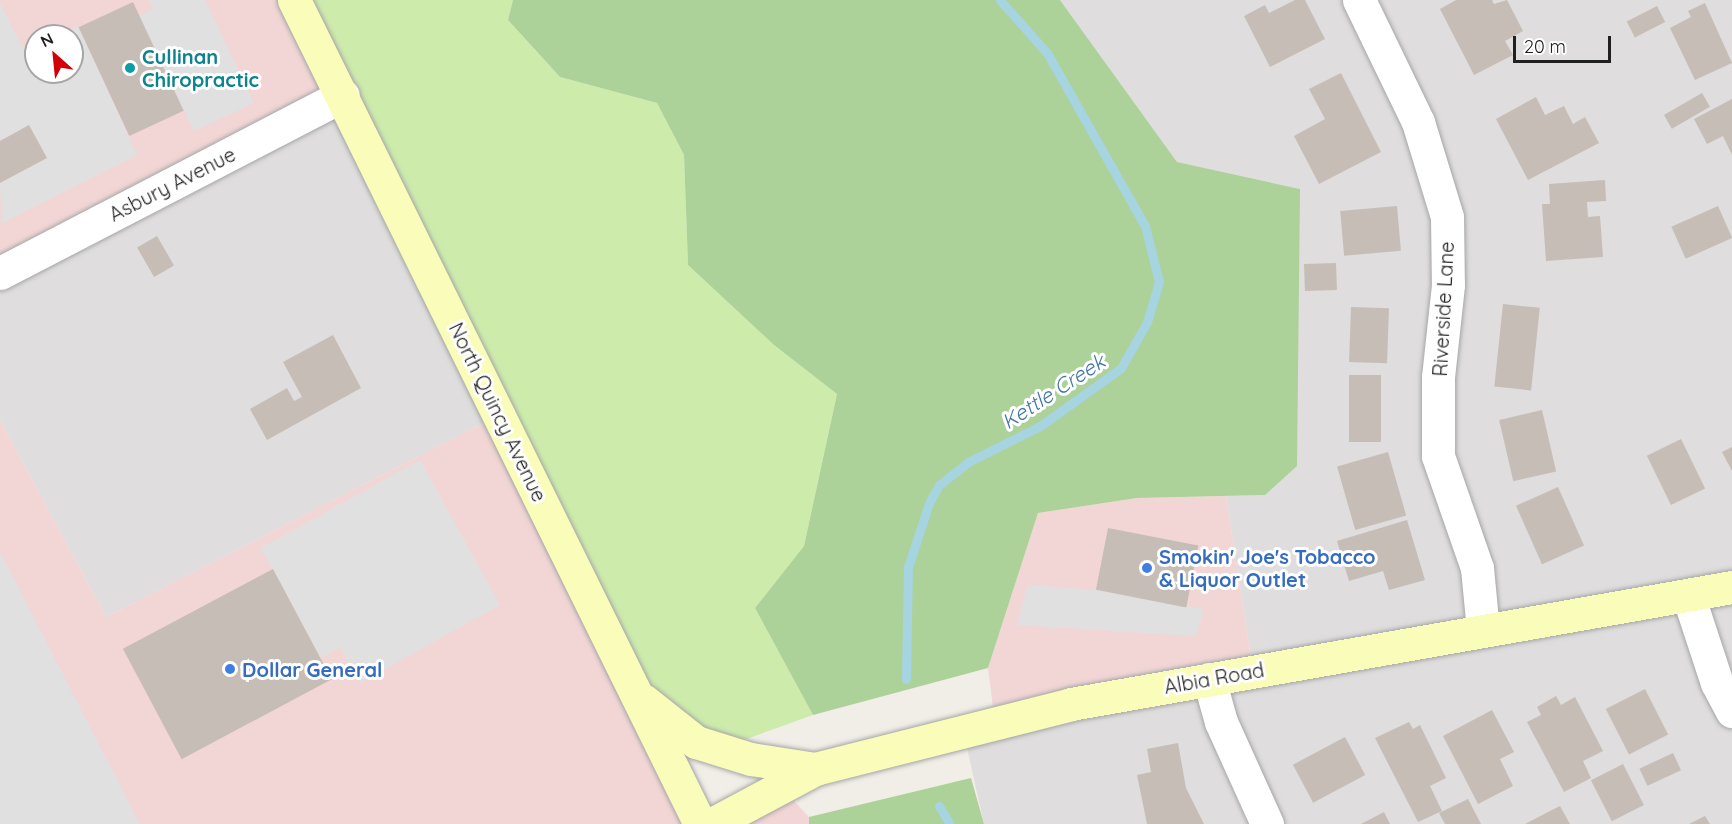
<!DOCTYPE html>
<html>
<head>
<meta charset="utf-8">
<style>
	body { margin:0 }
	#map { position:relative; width:1732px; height:824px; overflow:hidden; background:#f1ede7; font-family:Quicksand,sans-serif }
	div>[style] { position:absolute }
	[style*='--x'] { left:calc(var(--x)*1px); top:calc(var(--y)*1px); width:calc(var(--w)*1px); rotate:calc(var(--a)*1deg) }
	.residential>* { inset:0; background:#dfdddd }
	.commercial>* { inset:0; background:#f2d6d6 }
	.grass>* { inset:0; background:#cdecac }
	.forest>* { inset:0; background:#acd29a }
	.parking>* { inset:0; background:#e0e0e0 }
	.stream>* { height:9px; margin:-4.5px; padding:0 4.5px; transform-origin:4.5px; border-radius:4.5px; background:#a6d4e0 }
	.building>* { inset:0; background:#c6bdb6; transform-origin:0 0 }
	.roads { filter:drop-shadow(0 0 2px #a7a7a7) drop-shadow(0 0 2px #a7a7a7) }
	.minor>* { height:33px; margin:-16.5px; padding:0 16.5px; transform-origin:16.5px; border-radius:16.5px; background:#fff }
	.secondary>* { height:33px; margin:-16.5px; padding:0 16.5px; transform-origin:16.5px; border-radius:16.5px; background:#fafcba }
	.dots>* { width:16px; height:16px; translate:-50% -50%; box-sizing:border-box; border:3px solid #fff; border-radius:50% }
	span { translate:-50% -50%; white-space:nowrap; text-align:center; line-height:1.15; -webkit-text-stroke:6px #fff; paint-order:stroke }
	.culture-label { font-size:20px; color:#0d838f; font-weight:700 }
	.left { translate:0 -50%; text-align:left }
	.street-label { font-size:20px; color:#202020 }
	.shop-label { font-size:20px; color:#366cbe; font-weight:700 }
	.water-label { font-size:21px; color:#4276a5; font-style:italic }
	.north { position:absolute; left:24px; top:24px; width:60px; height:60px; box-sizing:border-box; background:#fff; border:2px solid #a6a6a6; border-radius:50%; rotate:333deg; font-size:16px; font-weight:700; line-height:24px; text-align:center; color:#202020 }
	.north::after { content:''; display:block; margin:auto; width:21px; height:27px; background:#d10006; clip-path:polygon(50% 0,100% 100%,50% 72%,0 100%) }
	.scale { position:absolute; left:1513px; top:36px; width:98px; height:27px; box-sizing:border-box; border:3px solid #202020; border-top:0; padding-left:8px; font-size:18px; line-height:21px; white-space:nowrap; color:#202020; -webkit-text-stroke:4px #fff; paint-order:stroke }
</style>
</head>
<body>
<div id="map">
	<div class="residential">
		<div style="clip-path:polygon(1060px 0,1732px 0,1732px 824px,984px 824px,963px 730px,1253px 671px,1226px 496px,1265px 495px,1300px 189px,1177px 162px)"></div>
		<div style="clip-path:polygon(343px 95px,499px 415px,106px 617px,0 420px,0 261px)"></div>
	</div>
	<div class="commercial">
		<div style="clip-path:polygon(evenodd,0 0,294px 0,343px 95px,0 261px,0 0,36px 36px,72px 36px,72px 72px,36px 72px,36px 36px)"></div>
		<div style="clip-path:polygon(499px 415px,700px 824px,0 824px,0 420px,106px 617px)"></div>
		<div style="clip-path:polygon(1226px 496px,1253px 671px,995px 723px,988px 668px,1038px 513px,1137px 498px)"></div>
		<div style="clip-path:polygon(781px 787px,809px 817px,809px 824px,712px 824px)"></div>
	</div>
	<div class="grass">
		<div style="clip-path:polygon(294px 0,513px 0,508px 20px,560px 77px,657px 103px,684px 155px,688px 265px,774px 345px,837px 394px,804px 546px,755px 608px,813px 715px,738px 742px,696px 742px,635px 693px)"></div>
	</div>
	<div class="forest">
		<div style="clip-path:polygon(513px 0,1060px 0,1177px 162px,1300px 189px,1297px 466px,1265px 495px,1137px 498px,1038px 513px,988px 668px,813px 715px,755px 608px,804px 546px,837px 394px,774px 345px,688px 265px,684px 155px,657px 103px,560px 77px,508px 20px)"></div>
		<div style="clip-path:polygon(971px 778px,984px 824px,809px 824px,809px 817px)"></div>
	</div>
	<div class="parking">
		<div style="clip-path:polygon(149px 0,205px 0,254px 103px,194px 131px,139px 16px,153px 9px)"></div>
		<div style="clip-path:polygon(0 3px,26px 54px,36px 49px,36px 72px,72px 72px,72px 36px,60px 36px,78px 26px,137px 155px,2px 223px,0 183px,47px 157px,29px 125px,0 141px)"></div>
		<div style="clip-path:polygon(420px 460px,500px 605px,360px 683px,340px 647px,321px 658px,261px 548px)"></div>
		<div style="clip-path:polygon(0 552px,140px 824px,0 824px)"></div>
		<div style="clip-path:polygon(1027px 585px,1095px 590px,1204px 609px,1196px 636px,1017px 625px)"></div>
	</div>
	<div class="stream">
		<div style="--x:906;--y:679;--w:112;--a:-89"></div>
		<div style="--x:908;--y:567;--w:67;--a:-71.8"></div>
		<div style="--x:929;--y:503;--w:21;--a:-61"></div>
		<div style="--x:939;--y:485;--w:37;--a:-38"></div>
		<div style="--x:968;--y:462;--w:80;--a:-26.6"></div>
		<div style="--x:1040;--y:426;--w:100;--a:-35.6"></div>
		<div style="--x:1121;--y:368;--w:53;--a:-60.5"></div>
		<div style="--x:1147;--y:322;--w:42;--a:-73.3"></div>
		<div style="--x:1159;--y:282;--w:58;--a:-104"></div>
		<div style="--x:1145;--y:226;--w:199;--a:-119.5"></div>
		<div style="--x:1047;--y:53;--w:71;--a:-131.6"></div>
		<div style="--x:939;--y:806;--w:21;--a:59"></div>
	</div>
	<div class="building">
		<div style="clip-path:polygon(1295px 0,1305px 0,1325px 39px,1270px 67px,1244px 16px,1265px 5px,1269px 13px)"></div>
		<div style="clip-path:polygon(1456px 0,1492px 0,1494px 4px,1507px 0,1523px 31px,1505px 41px,1513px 55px,1474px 75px,1440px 9px)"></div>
		<div style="left:133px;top:2px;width:120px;height:60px;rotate:65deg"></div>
		<div style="clip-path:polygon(1705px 3px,1732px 63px,1695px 80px,1670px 28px,1691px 17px,1688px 11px)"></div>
		<div style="left:1657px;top:6px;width:18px;height:34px;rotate:63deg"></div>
		<div style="clip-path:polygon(1341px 73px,1381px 152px,1319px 184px,1294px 136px,1325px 119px,1309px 89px)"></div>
		<div style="left:1702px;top:93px;width:16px;height:44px;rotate:60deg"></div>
		<div style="clip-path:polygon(1536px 97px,1545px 115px,1564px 106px,1573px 124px,1585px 117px,1599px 143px,1528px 180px,1496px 119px)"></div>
		<div style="clip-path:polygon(1732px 99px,1732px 155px,1723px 136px,1707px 144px,1694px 119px)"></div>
		<div style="clip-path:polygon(29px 125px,47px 158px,0 183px,0 141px)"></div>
		<div style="clip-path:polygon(1605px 180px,1606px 201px,1587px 202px,1588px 217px,1600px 216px,1603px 257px,1546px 261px,1542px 204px,1550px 204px,1549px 184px)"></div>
		<div style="left:1397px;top:206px;width:45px;height:57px;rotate:85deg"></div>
		<div style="left:1718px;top:206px;width:35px;height:51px;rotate:66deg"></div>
		<div style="left:157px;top:236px;width:34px;height:23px;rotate:60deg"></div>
		<div style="left:1336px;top:263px;width:27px;height:32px;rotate:88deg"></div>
		<div style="left:1503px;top:304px;width:37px;height:83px;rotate:6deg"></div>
		<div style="left:1351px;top:307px;width:38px;height:55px;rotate:2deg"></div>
		<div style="clip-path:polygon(333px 335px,361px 388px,267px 440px,250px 409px,287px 388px,294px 401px,302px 397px,283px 362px)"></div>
		<div style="left:1381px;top:375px;width:67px;height:32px;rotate:90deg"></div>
		<div style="left:1542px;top:410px;width:63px;height:44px;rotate:77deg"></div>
		<div style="left:1681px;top:439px;width:55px;height:38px;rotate:64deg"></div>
		<div style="clip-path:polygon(1732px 447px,1732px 471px,1722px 452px)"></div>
		<div style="left:1388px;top:452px;width:66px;height:53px;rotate:74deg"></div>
		<div style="left:1558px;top:487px;width:64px;height:46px;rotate:66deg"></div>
		<div style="clip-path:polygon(1407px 520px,1425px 580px,1389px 590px,1383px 571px,1349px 581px,1337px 541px)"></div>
		<div style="left:1108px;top:528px;width:92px;height:63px;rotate:11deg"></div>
		<div style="left:273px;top:569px;width:125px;height:170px;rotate:62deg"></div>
		<div style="left:1645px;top:689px;width:51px;height:44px;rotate:63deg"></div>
		<div style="clip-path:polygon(1556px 696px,1561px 705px,1575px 697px,1603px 751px,1583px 761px,1591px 778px,1564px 792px,1527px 722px,1541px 715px,1537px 707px)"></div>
		<div style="clip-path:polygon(1492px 710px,1514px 752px,1500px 759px,1513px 786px,1478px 804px,1443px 736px)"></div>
		<div style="clip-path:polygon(1409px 722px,1413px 729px,1420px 725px,1446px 778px,1430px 786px,1442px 811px,1418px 822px,1375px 738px)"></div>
		<div style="left:1345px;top:737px;width:43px;height:59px;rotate:62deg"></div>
		<div style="clip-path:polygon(1178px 743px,1186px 788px,1204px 824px,1147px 824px,1137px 775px,1151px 772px,1147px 749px)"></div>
		<div style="left:1673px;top:753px;width:19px;height:37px;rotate:65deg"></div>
		<div style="left:1623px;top:764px;width:46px;height:36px;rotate:63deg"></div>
		<div style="clip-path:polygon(1468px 799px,1481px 824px,1445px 824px,1439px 813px)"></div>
		<div style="clip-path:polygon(1560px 806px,1570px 824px,1525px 824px,1550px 811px)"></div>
		<div style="clip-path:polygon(1384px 812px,1390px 824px,1361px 824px)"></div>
		<div style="clip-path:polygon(1705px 816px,1710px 824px,1689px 824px)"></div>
	</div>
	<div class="roads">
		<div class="minor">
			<div style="--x:1359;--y:0;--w:136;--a:64.2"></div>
			<div style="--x:1418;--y:122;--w:99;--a:73"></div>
			<div style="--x:1447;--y:217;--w:68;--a:89.2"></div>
			<div style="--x:1448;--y:285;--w:93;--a:96.2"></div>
			<div style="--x:1438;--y:377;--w:79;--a:90"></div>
			<div style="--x:1438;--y:456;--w:119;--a:70.8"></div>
			<div style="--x:1477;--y:568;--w:62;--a:84.5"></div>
			<div style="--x:0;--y:273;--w:386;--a:-27.4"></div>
			<div style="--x:1688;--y:595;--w:93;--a:71.8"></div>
			<div style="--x:1717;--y:683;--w:32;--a:62"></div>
			<div style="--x:1209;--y:679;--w:45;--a:74.4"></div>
			<div style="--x:1221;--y:722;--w:112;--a:65.7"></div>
		</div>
		<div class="secondary">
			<div style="--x:294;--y:0;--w:919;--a:63.77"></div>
			<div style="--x:643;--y:700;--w:68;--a:38.4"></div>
			<div style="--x:696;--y:742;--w:58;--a:17.2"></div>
			<div style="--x:751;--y:759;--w:65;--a:8.9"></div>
			<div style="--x:712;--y:824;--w:117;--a:-28.1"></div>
			<div style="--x:815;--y:769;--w:264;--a:-14.2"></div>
			<div style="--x:1071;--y:704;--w:671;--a:-10.04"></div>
		</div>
	</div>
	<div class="dots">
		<div style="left:130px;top:68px;background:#0f9aa8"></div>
		<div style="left:1147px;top:568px;background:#3f7fe0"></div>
		<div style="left:230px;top:669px;background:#3f7fe0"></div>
	</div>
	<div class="culture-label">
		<span class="left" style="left:142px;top:68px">Cullinan<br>Chiropractic</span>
	</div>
	<div class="street-label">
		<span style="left:172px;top:184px;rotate:-27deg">Asbury Avenue</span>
		<span style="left:1443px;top:309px;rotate:-87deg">Riverside Lane</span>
		<span style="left:498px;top:412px;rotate:64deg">North Quincy Avenue</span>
		<span style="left:1214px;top:678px;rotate:-10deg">Albia Road</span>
	</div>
	<div class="shop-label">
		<span class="left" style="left:1159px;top:568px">Smokin' Joe's Tobacco<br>&amp; Liquor Outlet</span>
		<span class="left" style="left:242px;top:669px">Dollar General</span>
	</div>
	<div class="water-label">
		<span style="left:1053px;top:391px;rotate:-33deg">Kettle Creek</span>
	</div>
	<div class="north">N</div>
	<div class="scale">20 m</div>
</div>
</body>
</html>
